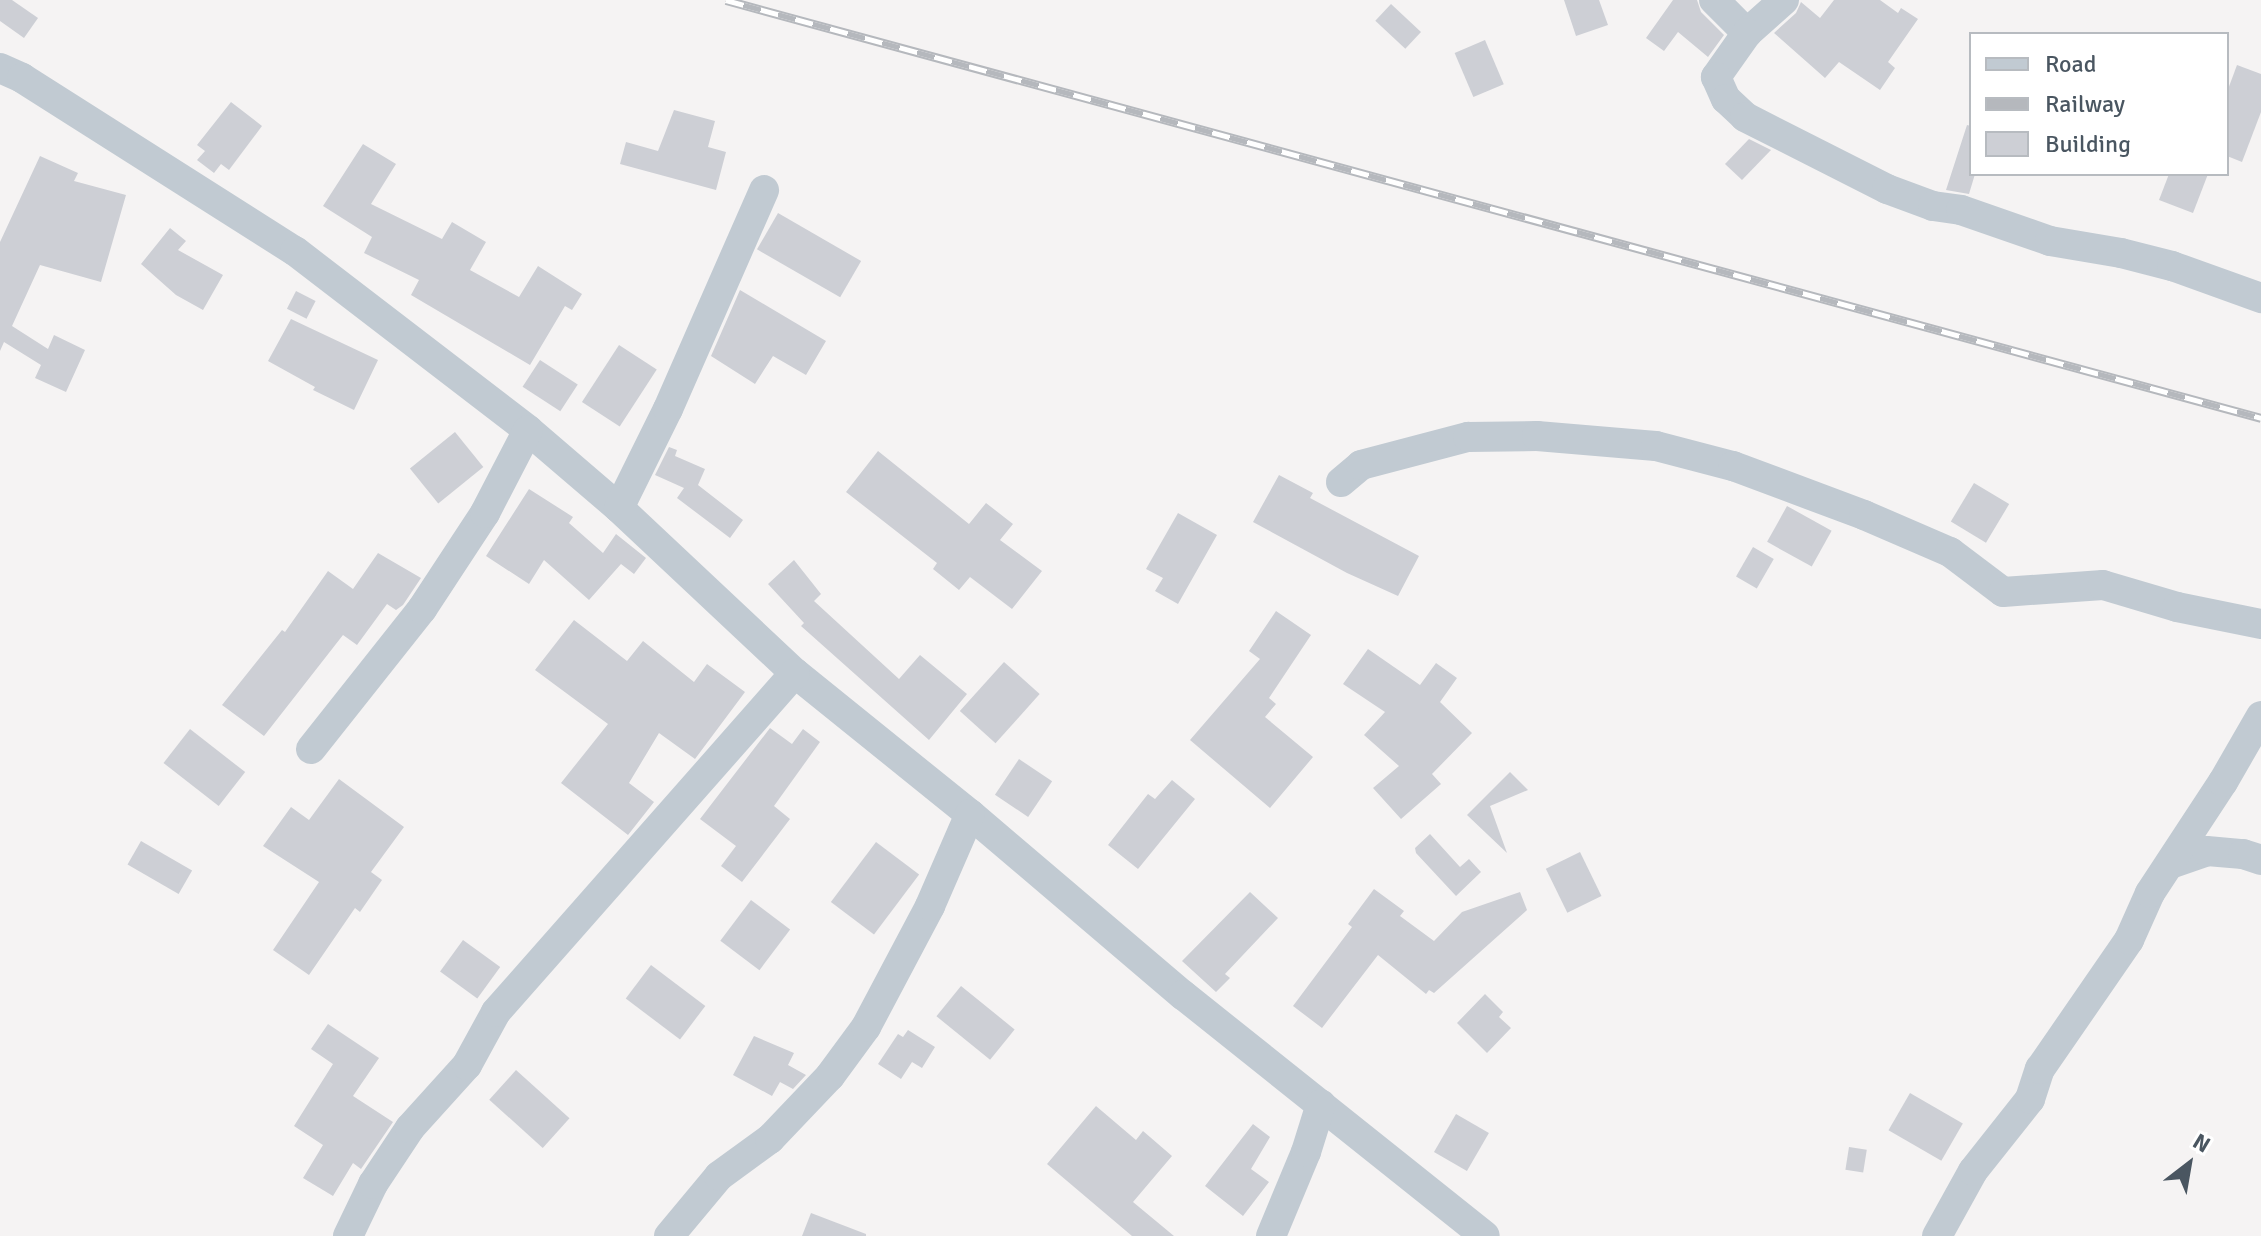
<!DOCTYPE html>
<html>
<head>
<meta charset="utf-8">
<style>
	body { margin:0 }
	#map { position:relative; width:2261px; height:1236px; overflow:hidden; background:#f5f3f3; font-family:Signika,sans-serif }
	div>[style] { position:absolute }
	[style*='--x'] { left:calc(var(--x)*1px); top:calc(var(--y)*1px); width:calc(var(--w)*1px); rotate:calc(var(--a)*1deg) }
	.building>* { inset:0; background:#cdcfd5; transform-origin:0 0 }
	.minor>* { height:30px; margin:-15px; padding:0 15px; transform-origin:15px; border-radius:15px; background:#c1cad2 }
	.rail>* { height:9px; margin-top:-4.5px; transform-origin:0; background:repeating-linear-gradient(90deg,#fff 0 18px,#b5b8bd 0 36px); box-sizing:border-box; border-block:2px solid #b5b8bd }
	span { translate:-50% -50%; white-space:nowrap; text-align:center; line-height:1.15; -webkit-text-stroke:6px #fff; paint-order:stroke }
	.legend { position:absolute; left:1969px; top:32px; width:260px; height:144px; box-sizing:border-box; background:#fff; border:2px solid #b7bbc0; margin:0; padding:10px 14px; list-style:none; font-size:24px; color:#4a5661 }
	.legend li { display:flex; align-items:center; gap:16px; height:40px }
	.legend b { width:40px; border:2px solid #b7bbc0 }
	.north { position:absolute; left:2149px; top:1124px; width:80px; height:80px; -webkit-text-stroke:6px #fff; paint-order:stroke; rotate:31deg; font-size:22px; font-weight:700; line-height:32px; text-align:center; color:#4a5661 }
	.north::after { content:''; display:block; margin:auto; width:28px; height:36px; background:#4a5661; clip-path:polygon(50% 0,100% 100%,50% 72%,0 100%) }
</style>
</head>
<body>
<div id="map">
	<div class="building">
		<div style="clip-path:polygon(0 0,12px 0,38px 18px,24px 38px,0 21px)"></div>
		<div style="clip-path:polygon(1564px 0,1599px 0,1608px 25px,1576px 36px)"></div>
		<div style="clip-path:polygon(1673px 0,1697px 0,1701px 12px,1724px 35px,1708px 57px,1678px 32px,1664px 51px,1646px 38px)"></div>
		<div style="clip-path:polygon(1834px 0,1880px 0,1898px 13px,1901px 8px,1918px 19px,1888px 62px,1895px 68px,1880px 90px,1839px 62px,1825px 78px,1774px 33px,1796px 13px,1801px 2px,1820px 18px)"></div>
		<div style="left:1391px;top:4px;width:41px;height:23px;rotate:43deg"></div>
		<div style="left:1485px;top:40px;width:48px;height:33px;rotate:67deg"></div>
		<div style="clip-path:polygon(2237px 65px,2261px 74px,2261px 112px,2242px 162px,2227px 156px,2227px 92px)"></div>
		<div style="clip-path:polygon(231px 102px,262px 126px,229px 170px,221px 164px,214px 173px,197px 160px,205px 151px,197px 145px)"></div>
		<div style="clip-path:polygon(674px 110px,715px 121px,708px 147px,726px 152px,716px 190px,620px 164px,626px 142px,658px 151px)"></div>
		<div style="clip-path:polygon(1967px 125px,1971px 126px,1971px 174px,1975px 174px,1969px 194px,1946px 190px)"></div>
		<div style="clip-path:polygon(1749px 139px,1771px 150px,1742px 180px,1725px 164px)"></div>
		<div style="clip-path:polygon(363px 144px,396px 164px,371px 204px,442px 239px,452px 222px,486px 242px,470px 270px,519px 297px,538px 266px,582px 294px,572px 310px,565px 306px,530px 365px,411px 295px,419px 280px,364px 253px,372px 237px,323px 206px)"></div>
		<div style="clip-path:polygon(40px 156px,78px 173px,74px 181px,126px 195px,101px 282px,40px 265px,12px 326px,48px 349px,54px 335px,85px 350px,66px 392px,35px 378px,41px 365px,4px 342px,0 351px,0 242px)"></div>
		<div style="clip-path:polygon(2169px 174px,2208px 174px,2193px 213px,2159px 200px)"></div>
		<div style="left:778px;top:213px;width:96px;height:42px;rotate:30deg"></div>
		<div style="clip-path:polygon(170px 228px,186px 241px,178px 250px,223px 275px,203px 310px,176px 295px,141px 264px)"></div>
		<div style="clip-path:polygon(740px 290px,826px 341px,806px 375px,773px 356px,755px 384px,711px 356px)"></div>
		<div style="left:296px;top:291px;width:22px;height:20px;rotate:27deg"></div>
		<div style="clip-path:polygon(291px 319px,378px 360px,354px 410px,313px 390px,315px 387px,268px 361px)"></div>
		<div style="left:619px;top:345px;width:45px;height:68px;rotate:33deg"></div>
		<div style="left:540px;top:360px;width:45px;height:32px;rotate:33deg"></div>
		<div style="left:455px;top:432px;width:45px;height:58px;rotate:51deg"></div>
		<div style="clip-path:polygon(669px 447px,677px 450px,675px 456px,705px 469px,698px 485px,743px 520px,730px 538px,677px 498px,684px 488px,655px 475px)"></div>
		<div style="clip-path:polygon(878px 451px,969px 524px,986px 503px,1013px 524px,1000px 540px,1042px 571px,1012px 609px,970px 577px,959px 590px,933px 569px,937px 563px,846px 492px)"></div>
		<div style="clip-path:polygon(1279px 475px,1313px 493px,1310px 498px,1419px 556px,1398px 596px,1347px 573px,1253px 522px)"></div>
		<div style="left:1974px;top:483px;width:41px;height:45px;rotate:31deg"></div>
		<div style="clip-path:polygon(529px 489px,573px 517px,569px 523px,603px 553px,616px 534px,646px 558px,634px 574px,621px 564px,589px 600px,544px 560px,529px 584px,486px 556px)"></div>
		<div style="left:1787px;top:506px;width:51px;height:41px;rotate:29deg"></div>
		<div style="clip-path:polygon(1178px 513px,1217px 535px,1178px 604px,1155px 591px,1163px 578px,1146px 569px)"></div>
		<div style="left:1753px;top:547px;width:24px;height:34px;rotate:30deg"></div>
		<div style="clip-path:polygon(378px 553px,421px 578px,403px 605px,396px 610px,387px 604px,357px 645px,343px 635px,264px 736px,222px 705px,282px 630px,285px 632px,328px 571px,353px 589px)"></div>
		<div style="clip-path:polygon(794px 560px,821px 594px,814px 601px,899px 679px,920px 655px,967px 694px,929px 740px,801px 626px,804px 623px,768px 584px)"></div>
		<div style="clip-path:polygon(1276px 611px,1311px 635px,1269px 698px,1276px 704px,1265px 717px,1313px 757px,1270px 808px,1190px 740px,1260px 659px,1249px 651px)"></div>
		<div style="clip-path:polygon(574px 620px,627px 661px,643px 641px,694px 682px,707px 664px,745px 692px,695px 759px,659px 733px,629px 783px,654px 802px,628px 835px,561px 783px,608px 724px,535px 670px)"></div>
		<div style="clip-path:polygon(1368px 649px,1420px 685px,1436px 663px,1457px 678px,1440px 702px,1472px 733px,1432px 774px,1441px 784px,1401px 819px,1373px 788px,1399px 766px,1364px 735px,1385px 712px,1343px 684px)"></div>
		<div style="left:1004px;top:662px;width:48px;height:66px;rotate:42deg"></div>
		<div style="clip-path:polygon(770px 728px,792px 744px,803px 729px,820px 742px,774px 806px,790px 819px,742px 882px,721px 866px,736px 846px,700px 819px)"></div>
		<div style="left:190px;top:729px;width:70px;height:43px;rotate:38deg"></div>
		<div style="left:1019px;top:759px;width:40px;height:43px;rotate:34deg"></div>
		<div style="clip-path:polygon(1510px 772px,1528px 790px,1490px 806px,1507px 853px,1467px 815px)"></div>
		<div style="clip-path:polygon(339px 779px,404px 827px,371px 872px,382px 880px,360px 912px,355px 908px,309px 975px,273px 950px,319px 882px,263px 846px,291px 807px,309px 820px)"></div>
		<div style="clip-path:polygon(1172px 780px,1195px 799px,1138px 869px,1108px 845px,1148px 794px,1155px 799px)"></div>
		<div style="clip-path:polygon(1430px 834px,1460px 867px,1469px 859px,1481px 872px,1456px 896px,1416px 853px,1415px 848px)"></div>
		<div style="left:141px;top:841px;width:59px;height:27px;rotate:30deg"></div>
		<div style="left:876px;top:842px;width:54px;height:75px;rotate:37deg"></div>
		<div style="left:1580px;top:852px;width:49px;height:38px;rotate:64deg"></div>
		<div style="clip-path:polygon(1374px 889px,1404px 911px,1400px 916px,1434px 941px,1462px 912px,1520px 892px,1527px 910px,1434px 993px,1429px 990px,1426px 994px,1378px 955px,1322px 1028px,1293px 1006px,1352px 927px,1348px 924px)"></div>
		<div style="clip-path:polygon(1250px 892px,1278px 918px,1225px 974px,1230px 978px,1216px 992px,1182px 961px)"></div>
		<div style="left:751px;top:900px;width:49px;height:51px;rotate:37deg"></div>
		<div style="left:463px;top:940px;width:46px;height:39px;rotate:36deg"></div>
		<div style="left:651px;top:965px;width:68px;height:42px;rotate:37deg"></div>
		<div style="left:961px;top:986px;width:69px;height:39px;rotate:39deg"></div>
		<div style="clip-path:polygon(1485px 994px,1503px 1012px,1499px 1017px,1511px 1028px,1487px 1053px,1457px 1023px)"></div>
		<div style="clip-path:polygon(328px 1024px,379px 1058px,353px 1096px,393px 1122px,361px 1169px,353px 1163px,333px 1196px,303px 1178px,323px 1145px,294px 1126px,333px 1064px,311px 1049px)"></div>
		<div style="clip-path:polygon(908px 1030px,935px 1047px,922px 1068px,912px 1062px,901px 1079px,878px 1064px,898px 1034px,903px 1037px)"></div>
		<div style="clip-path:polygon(754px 1036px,794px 1053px,788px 1065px,806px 1075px,793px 1089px,780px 1082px,772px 1096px,733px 1075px)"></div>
		<div style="left:516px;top:1070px;width:72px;height:40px;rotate:42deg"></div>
		<div style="left:1910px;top:1093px;width:61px;height:43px;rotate:30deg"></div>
		<div style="clip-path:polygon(1096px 1106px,1136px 1140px,1143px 1131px,1172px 1156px,1133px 1202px,1174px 1236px,1132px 1236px,1047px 1164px)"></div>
		<div style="left:1456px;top:1114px;width:38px;height:44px;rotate:30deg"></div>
		<div style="clip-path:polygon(1253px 1124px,1270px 1137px,1251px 1169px,1269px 1182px,1243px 1216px,1205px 1186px)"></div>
		<div style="left:1849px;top:1147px;width:18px;height:23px;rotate:9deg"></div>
		<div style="clip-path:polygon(811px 1213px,866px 1234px,866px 1236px,802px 1236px)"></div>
	</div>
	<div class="minor">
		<div style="--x:1714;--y:0;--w:47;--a:45"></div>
		<div style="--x:1784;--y:0;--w:50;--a:138.3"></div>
		<div style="--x:1747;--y:33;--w:54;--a:125.2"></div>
		<div style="--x:1716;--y:77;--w:24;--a:66"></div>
		<div style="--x:1726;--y:99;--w:26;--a:43"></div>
		<div style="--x:1745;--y:117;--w:159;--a:26.9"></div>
		<div style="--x:1887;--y:189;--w:49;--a:20.3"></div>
		<div style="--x:1933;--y:206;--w:28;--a:8"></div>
		<div style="--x:1961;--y:210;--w:94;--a:19.2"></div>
		<div style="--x:2050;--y:241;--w:72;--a:9.6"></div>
		<div style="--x:2121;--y:253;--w:53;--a:14.3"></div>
		<div style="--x:2172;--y:266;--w:95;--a:19.8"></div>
		<div style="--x:0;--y:68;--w:24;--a:24"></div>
		<div style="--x:22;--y:78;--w:323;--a:32.4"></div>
		<div style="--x:295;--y:251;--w:294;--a:37.5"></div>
		<div style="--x:528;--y:430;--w:120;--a:40.6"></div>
		<div style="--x:619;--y:508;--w:241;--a:43.2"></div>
		<div style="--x:795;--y:673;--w:225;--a:38.9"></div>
		<div style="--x:970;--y:814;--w:280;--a:40.4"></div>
		<div style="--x:1183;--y:995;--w:386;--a:38.6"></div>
		<div style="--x:1341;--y:482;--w:26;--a:-40"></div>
		<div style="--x:1361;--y:465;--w:111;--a:-14.7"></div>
		<div style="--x:1468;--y:437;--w:69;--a:-0.8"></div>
		<div style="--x:1537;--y:436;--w:119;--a:4.8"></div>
		<div style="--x:1656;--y:446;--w:80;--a:14.6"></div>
		<div style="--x:1733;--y:466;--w:140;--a:20.5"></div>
		<div style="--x:1864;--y:515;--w:94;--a:23.3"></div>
		<div style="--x:1950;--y:552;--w:66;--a:37"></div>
		<div style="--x:2003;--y:592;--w:100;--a:-4"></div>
		<div style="--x:2103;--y:585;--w:77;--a:16.6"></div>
		<div style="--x:2177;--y:607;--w:86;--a:11.4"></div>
		<div style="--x:619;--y:508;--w:110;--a:-63.7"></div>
		<div style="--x:668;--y:409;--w:239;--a:-66.3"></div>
		<div style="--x:311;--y:749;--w:179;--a:-51.6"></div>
		<div style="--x:422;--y:609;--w:115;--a:-56.7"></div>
		<div style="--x:485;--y:513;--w:93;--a:-62.6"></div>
		<div style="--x:2170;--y:864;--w:39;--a:-19"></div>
		<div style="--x:2207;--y:851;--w:36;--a:5"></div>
		<div style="--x:2243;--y:854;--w:19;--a:18"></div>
		<div style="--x:348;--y:1236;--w:58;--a:-64.3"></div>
		<div style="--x:373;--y:1184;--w:67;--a:-56.5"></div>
		<div style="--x:410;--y:1128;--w:85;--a:-47.9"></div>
		<div style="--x:467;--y:1065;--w:60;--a:-61.3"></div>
		<div style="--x:496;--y:1012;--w:452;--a:-48.6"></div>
		<div style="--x:669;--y:1236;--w:78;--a:-50.2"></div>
		<div style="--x:719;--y:1176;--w:63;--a:-36"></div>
		<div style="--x:770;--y:1139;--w:87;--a:-46.4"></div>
		<div style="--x:830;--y:1076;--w:61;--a:-53.7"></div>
		<div style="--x:866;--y:1027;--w:137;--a:-62.1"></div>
		<div style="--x:930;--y:906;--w:100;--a:-66.5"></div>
		<div style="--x:1271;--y:1236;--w:91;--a:-67.4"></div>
		<div style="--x:1306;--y:1152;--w:50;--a:-72.6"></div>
		<div style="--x:1937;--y:1236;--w:74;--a:-61"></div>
		<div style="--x:1973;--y:1171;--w:92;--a:-51.6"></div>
		<div style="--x:2030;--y:1099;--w:32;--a:-72"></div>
		<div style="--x:2040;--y:1069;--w:157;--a:-55.4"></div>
		<div style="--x:2129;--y:940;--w:51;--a:-65.9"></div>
		<div style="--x:2150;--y:893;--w:133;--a:-56.7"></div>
		<div style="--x:2223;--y:782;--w:76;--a:-60.1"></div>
	</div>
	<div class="rail">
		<div style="--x:726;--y:0;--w:1591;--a:15.23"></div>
	</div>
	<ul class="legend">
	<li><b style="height:10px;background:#c1cad2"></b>Road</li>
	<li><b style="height:10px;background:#b5b8bd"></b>Railway</li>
	<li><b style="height:22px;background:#cdcfd5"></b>Building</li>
	</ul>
	<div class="north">N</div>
</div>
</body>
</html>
